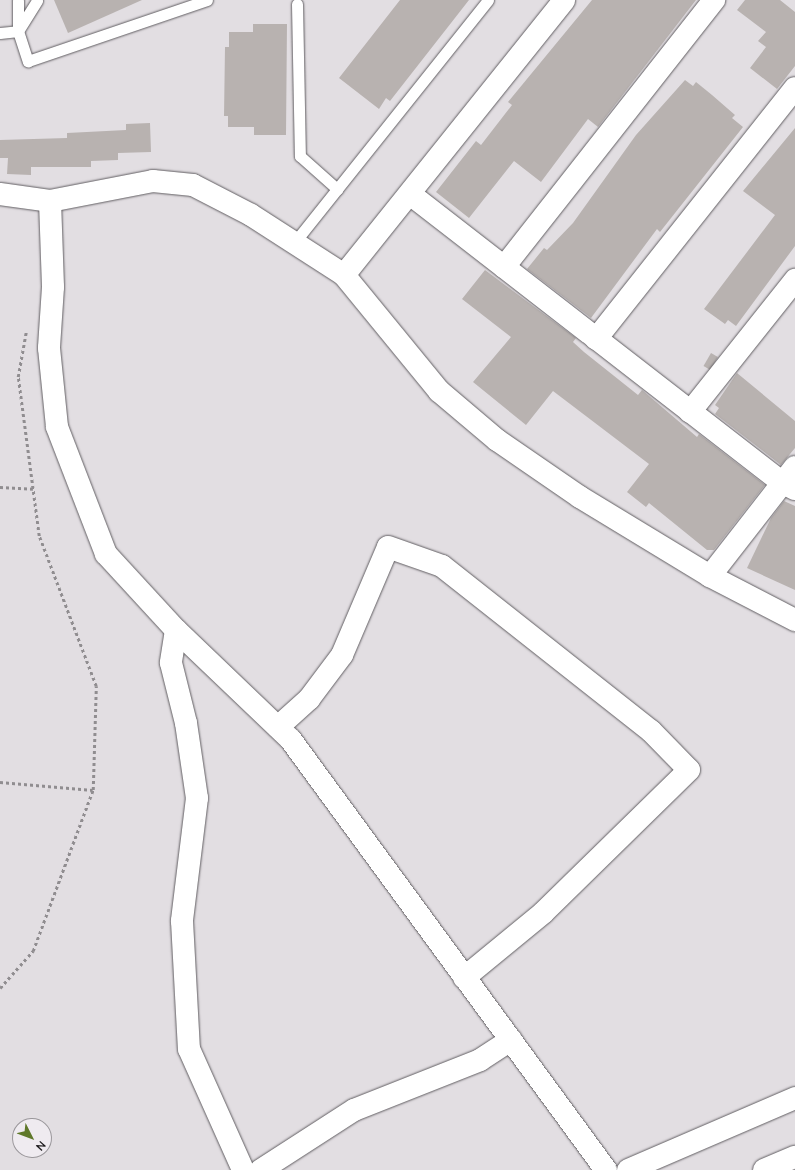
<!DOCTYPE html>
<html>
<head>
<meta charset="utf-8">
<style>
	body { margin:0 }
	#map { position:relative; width:795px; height:1170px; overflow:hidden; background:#e2dee2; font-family:"Nunito Sans",sans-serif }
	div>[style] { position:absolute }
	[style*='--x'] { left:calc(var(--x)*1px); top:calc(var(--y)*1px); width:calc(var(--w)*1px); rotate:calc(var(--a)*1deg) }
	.building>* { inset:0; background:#b8b2b0; transform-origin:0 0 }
	.path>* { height:2.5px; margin-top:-1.25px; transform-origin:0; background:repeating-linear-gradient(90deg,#908d90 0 3px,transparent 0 6px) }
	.roads { filter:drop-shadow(0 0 1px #615e62) drop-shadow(0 0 1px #615e62) }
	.service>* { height:11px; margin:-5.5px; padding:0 5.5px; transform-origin:5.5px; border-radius:5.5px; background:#fff }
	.minor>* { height:22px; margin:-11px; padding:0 11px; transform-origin:11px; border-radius:11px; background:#fff }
	.motorway>* { height:22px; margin:-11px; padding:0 11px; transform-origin:11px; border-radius:11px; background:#fff }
	span { translate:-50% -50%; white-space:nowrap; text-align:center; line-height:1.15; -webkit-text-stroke:3.5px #efebf0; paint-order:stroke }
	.north { position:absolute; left:12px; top:1118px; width:40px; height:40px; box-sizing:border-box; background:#efebf0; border:1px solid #9a979b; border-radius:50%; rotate:132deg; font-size:11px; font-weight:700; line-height:16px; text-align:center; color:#1b191b }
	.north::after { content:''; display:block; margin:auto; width:14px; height:18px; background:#5f782a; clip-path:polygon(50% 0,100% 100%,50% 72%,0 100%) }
</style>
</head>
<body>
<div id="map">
	<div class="building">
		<div style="clip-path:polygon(54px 0,142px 0,68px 33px)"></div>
		<div style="clip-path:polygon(400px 0,469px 0,390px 101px,386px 98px,379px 109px,339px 78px)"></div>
		<div style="clip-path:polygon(592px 0,696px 0,598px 127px,588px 119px,541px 182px,514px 161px,469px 218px,436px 192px,476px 141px,481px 145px,512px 105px,508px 102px)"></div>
		<div style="clip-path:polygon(745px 0,780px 0,795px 12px,795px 66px,777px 89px,750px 68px,766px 47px,758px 41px,766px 32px,737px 10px)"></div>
		<div style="clip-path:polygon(253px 24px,287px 24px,286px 135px,254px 135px,254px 127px,228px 127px,228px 116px,224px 116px,225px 47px,229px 47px,229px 32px,253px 32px)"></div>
		<div style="clip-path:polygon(685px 80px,693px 86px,696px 82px,712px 95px,735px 115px,732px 118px,743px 127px,660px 232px,657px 229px,591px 318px,527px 269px,544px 248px,547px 250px,573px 223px,636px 135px)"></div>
		<div style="clip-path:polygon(150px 123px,151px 152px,118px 153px,118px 160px,91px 161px,91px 167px,31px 167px,31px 175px,7px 174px,8px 158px,0 158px,0 140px,67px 138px,67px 133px,126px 130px,126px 124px)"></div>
		<div style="clip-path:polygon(795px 128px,795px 246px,736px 326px,728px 320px,725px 324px,704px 309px,775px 215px,743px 191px)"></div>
		<div style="clip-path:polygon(485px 270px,576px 338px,573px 342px,584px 352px,638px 395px,642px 390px,697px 437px,699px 434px,765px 485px,714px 550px,707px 550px,649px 503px,646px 507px,627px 492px,649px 464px,553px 391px,526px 425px,473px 382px,511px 337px,462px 299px)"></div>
		<div style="left:711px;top:353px;width:8px;height:15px;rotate:30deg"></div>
		<div style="clip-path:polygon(737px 373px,795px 421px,795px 448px,781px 465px,715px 414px,719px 408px,715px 405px)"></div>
		<div style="clip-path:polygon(784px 501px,795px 506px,795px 590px,747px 568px,771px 518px)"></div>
	</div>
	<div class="path">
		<div style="--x:0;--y:487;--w:33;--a:3"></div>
		<div style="--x:0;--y:782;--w:93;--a:4.9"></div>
		<div style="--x:0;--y:988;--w:50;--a:-48.3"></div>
		<div style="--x:33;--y:951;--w:172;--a:-69.6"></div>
		<div style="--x:93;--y:790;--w:104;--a:-88.3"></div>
		<div style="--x:96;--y:686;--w:160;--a:-110.8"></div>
		<div style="--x:39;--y:536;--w:160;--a:-97.5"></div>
		<div style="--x:18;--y:377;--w:46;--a:-79.9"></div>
	</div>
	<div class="roads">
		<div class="service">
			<div style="--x:18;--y:0;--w:31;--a:90"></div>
			<div style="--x:18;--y:31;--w:32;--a:72"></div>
			<div style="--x:28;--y:61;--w:189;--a:-18.8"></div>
			<div style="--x:297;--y:4;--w:152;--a:88.9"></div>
			<div style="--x:300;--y:156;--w:50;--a:41.7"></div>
			<div style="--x:0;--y:33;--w:18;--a:-6"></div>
			<div style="--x:18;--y:31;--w:36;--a:-58"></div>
			<div style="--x:294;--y:243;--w:311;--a:-51.4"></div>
		</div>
		<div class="minor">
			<div style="--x:0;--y:194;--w:50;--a:8"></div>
			<div style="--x:50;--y:201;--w:105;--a:-11"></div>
			<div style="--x:153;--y:181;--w:40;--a:5.7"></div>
			<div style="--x:193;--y:185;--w:65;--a:27.3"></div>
			<div style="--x:251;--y:215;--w:111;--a:32.8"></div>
			<div style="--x:344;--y:275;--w:150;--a:50.7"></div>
			<div style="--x:439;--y:391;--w:76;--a:40.2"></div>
			<div style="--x:497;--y:440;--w:101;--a:34.5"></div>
			<div style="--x:580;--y:497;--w:152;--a:31.3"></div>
			<div style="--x:710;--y:576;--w:96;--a:27.4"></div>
			<div style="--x:410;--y:194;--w:472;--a:37.8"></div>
			<div style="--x:783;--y:483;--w:13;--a:27"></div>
			<div style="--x:50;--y:201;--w:86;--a:88"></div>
			<div style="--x:53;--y:287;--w:61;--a:93.8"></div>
			<div style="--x:49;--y:348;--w:79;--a:84.2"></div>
			<div style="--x:57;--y:427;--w:136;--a:68.9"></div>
			<div style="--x:106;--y:554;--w:103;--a:47.4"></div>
			<div style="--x:176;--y:630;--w:159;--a:43.7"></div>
			<div style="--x:291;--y:740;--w:533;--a:53.78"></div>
			<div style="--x:504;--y:267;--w:340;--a:-51.8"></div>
			<div style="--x:344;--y:275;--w:352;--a:-51.3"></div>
			<div style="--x:596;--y:339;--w:320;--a:-51.6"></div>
			<div style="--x:690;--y:412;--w:169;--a:-51.5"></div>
			<div style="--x:710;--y:576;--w:138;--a:-52.1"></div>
			<div style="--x:176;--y:630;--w:33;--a:99"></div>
			<div style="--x:171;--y:663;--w:62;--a:76"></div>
			<div style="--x:186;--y:723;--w:76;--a:81.7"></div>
			<div style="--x:197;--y:798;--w:124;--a:97"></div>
			<div style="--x:182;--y:921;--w:128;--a:86.9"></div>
			<div style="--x:189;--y:1049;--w:133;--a:65.9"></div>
			<div style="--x:278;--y:727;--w:42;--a:-42.1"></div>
			<div style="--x:309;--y:699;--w:55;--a:-53.1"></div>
			<div style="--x:342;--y:655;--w:117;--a:-66.9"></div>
			<div style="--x:388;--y:547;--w:57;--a:19.4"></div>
			<div style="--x:442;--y:566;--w:266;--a:38.3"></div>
			<div style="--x:651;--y:731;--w:54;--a:45.7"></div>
			<div style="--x:689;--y:770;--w:204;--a:135.6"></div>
			<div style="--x:543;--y:913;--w:102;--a:140.6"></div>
			<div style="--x:261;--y:1170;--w:111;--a:-32.8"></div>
			<div style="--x:354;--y:1110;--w:136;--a:-21.6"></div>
			<div style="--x:480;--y:1060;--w:37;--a:-33"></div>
			<div style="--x:628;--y:1170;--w:182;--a:-23.3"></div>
		</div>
		<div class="motorway">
			<div style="--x:764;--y:1170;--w:34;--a:-23"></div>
		</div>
	</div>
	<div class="north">N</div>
</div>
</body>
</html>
